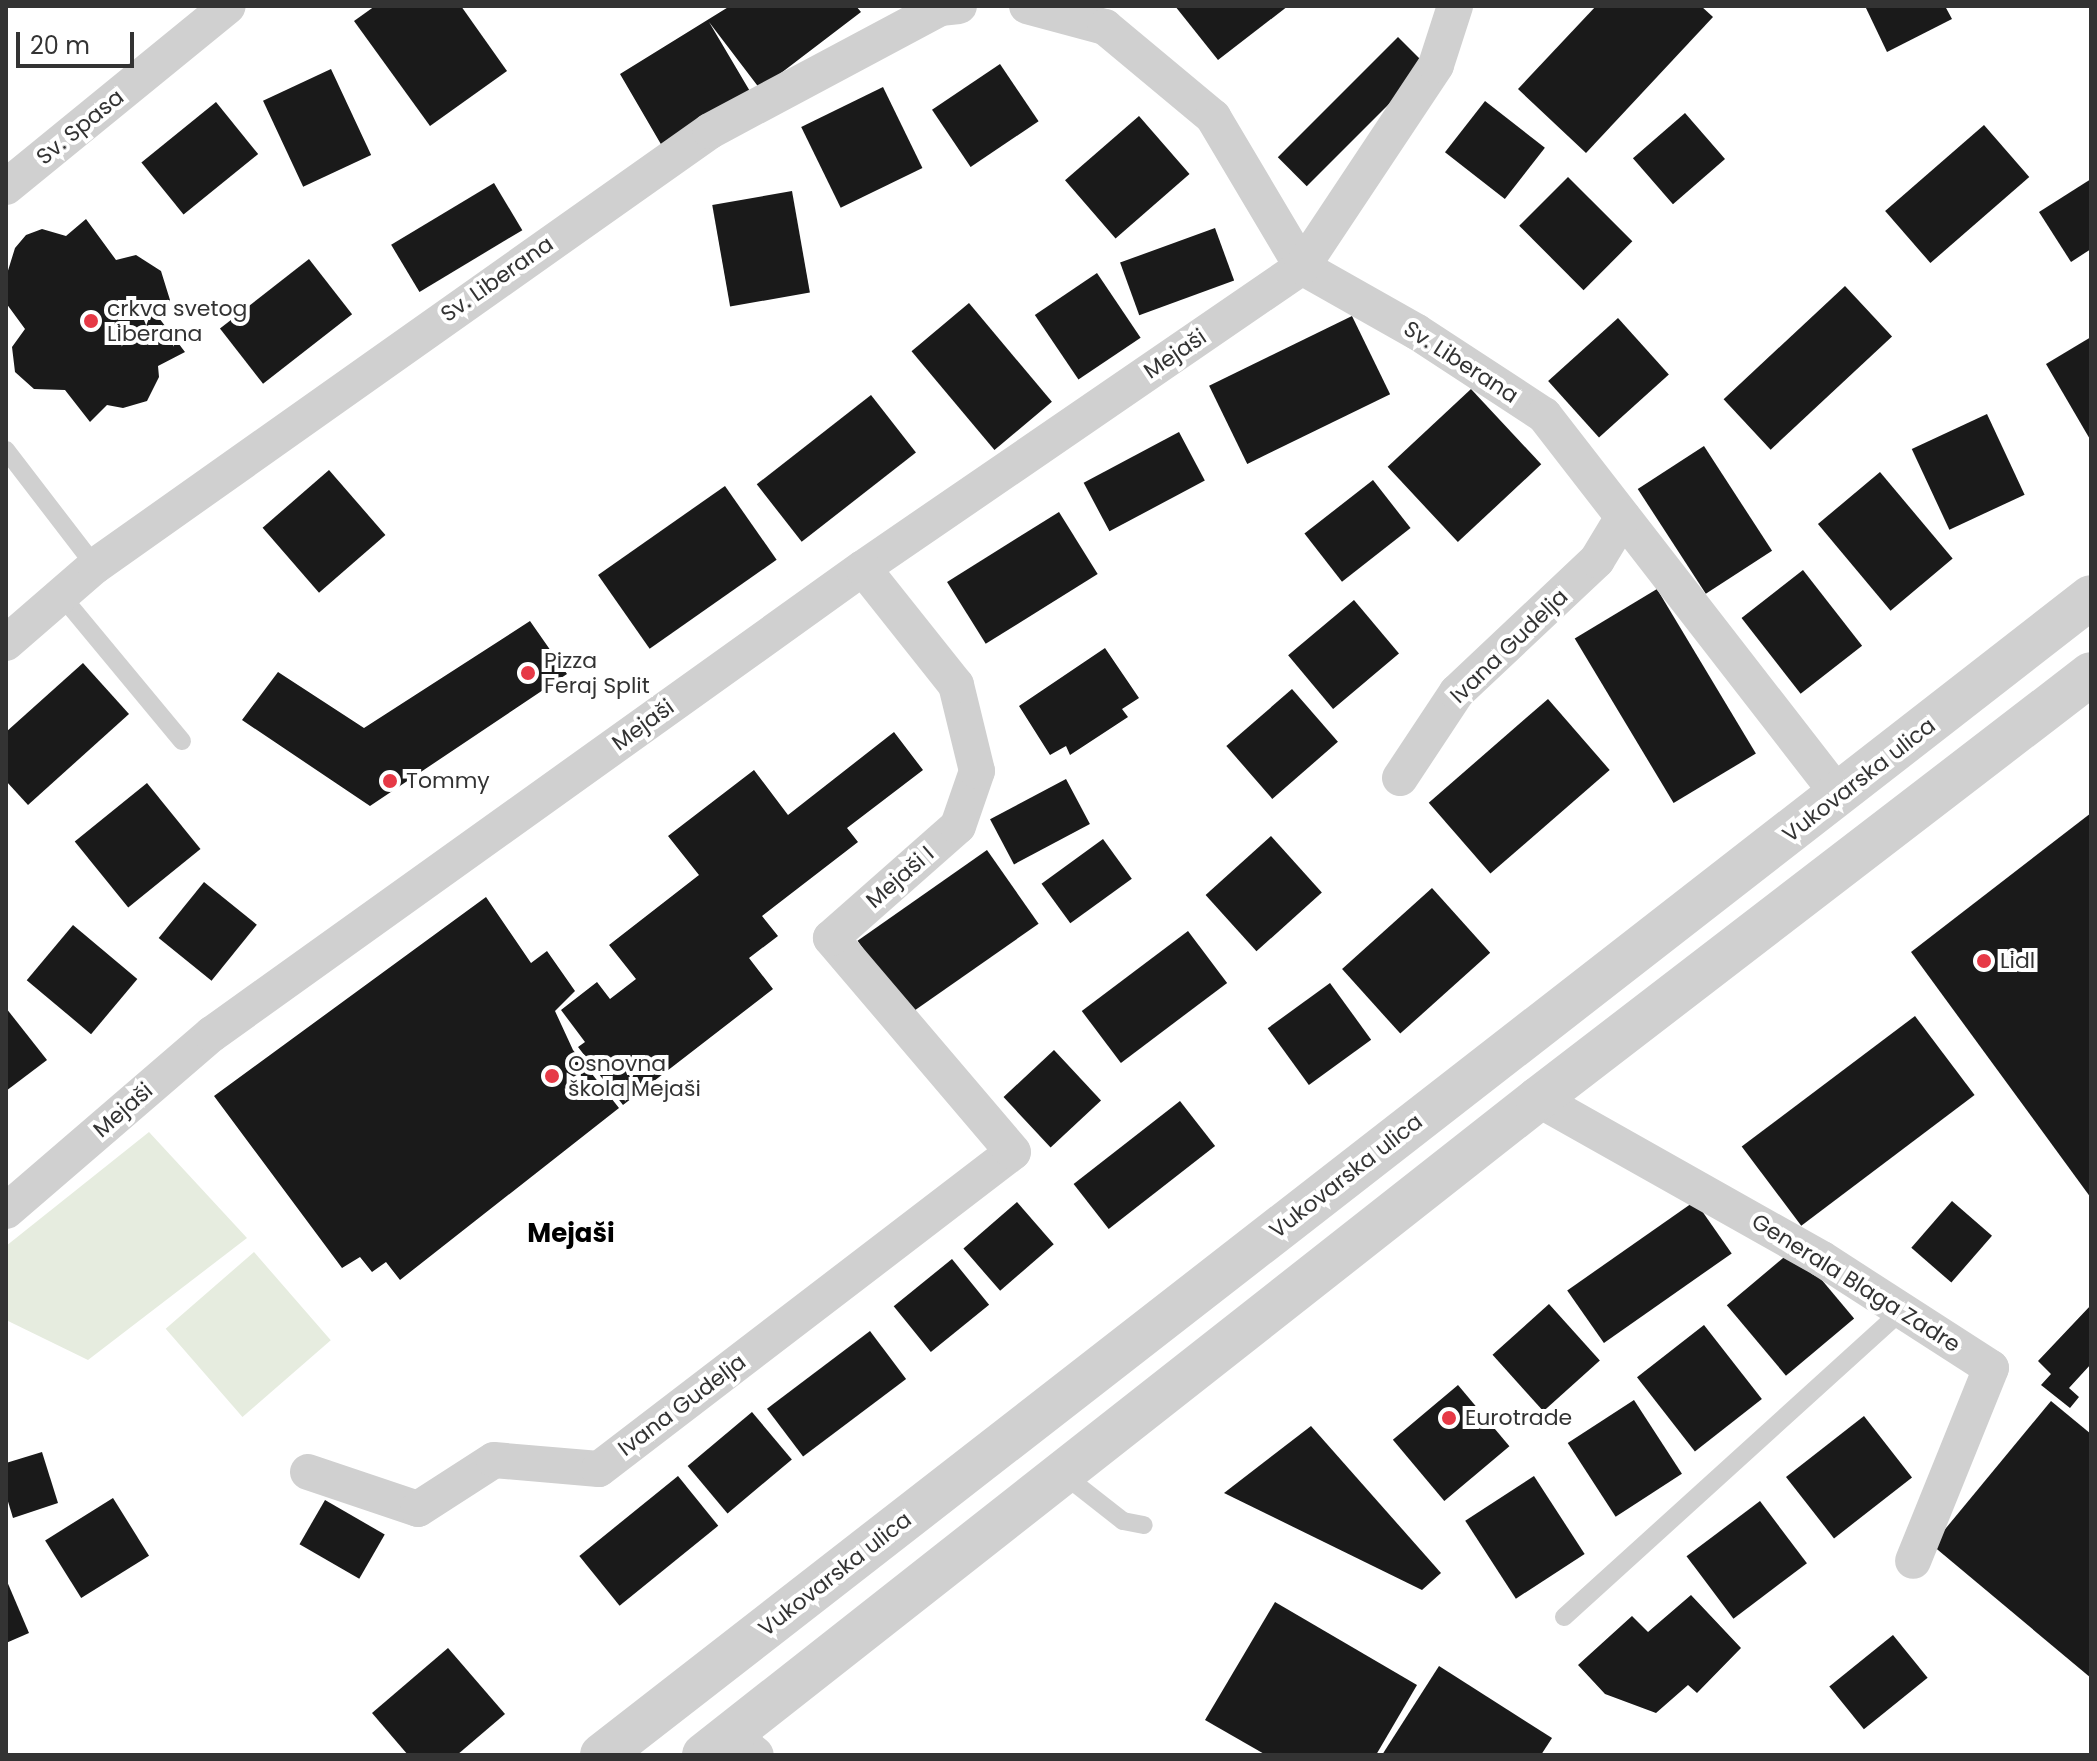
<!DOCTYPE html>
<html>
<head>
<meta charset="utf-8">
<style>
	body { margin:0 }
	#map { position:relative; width:2097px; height:1761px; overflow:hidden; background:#fff; font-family:Poppins,sans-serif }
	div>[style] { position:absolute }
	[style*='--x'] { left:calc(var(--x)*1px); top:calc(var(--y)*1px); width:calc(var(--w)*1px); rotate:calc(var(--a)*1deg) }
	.green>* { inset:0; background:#e6ecdf; transform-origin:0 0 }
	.building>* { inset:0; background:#1a1a1a; transform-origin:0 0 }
	.service>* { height:18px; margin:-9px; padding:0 9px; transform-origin:9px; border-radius:9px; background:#d0d0d0 }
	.minor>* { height:36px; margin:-18px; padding:0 18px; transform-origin:18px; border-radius:18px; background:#d0d0d0 }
	.tertiary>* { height:44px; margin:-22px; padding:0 22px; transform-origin:22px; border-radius:22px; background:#d0d0d0 }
	.dots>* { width:22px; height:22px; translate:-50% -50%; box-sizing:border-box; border:4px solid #fff; border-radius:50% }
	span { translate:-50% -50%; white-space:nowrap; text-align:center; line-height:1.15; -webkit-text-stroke:8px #fff; paint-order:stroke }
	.street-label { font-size:22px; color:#333 }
	.poi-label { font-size:22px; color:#333 }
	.left { translate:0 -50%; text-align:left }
	.quarter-label { font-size:26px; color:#000; font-weight:700 }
	.frame { position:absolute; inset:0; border:8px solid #333; pointer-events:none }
	.scale { position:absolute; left:16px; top:32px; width:118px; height:36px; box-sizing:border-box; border:4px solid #333; border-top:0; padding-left:10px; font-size:24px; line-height:28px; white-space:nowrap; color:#333; -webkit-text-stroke:6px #fff; paint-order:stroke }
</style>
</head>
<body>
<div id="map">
	<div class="green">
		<div style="clip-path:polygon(149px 1132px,247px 1238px,88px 1360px,6px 1320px,6px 1246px)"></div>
		<div style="left:254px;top:1252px;width:117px;height:117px;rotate:49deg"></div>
	</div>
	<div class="building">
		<div style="clip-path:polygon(375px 6px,461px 6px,507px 71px,430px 126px,354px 21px)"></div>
		<div style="clip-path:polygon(730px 6px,856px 6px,861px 12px,760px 89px,709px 22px,751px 93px,662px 146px,620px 74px)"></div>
		<div style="clip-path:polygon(1175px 6px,1288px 6px,1218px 60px)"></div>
		<div style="clip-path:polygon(1596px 6px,1701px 6px,1713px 17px,1586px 153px,1518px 89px)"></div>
		<div style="clip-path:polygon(1865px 6px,1945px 6px,1952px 19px,1887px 52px)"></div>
		<div style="left:1398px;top:37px;width:41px;height:170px;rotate:45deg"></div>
		<div style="left:1000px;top:64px;width:69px;height:82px;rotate:56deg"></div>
		<div style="left:331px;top:69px;width:95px;height:75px;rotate:65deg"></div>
		<div style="left:883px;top:87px;width:90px;height:91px;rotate:64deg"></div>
		<div style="left:1485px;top:101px;width:76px;height:65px;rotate:38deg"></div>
		<div style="left:216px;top:102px;width:67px;height:96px;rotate:51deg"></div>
		<div style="left:1685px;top:113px;width:61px;height:69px;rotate:49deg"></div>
		<div style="left:1139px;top:116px;width:77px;height:98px;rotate:49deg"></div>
		<div style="left:1984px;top:125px;width:69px;height:131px;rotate:49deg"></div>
		<div style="left:1568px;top:177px;width:91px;height:69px;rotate:45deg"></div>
		<div style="clip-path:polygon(2091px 179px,2091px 249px,2071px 262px,2039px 212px)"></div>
		<div style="left:494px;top:183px;width:55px;height:120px;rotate:59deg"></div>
		<div style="left:792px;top:191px;width:103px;height:81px;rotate:80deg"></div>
		<div style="clip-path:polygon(86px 219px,116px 260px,136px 255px,161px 271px,170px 300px,159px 318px,185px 352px,158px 366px,159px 377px,147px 401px,123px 408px,107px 405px,90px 422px,65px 390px,34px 389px,15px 372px,12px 347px,25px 329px,6px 303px,6px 277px,15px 248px,26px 235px,42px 229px,66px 236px)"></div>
		<div style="left:1215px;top:228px;width:56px;height:101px;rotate:70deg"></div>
		<div style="left:309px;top:259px;width:70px;height:113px;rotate:52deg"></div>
		<div style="left:1097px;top:273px;width:78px;height:75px;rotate:56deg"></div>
		<div style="left:1845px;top:286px;width:69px;height:166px;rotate:47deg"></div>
		<div style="left:969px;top:303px;width:129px;height:75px;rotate:50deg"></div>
		<div style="left:1352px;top:316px;width:87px;height:159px;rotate:64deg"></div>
		<div style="left:1618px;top:318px;width:76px;height:94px;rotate:48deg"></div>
		<div style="clip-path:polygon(2091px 337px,2091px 441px,2046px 364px)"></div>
		<div style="left:1471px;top:389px;width:103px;height:114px;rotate:47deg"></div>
		<div style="left:871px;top:395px;width:73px;height:145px;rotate:52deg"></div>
		<div style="left:1987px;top:414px;width:89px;height:83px;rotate:65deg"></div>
		<div style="left:1179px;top:432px;width:55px;height:108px;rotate:62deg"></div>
		<div style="left:1704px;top:446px;width:125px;height:79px;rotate:57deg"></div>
		<div style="left:329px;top:470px;width:86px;height:88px;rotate:49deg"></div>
		<div style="left:1880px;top:472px;width:113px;height:81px;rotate:50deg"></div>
		<div style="left:1373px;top:480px;width:61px;height:87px;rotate:52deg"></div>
		<div style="left:725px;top:486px;width:90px;height:155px;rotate:55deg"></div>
		<div style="left:1059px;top:512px;width:73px;height:132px;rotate:58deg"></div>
		<div style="left:1803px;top:570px;width:96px;height:78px;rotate:52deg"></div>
		<div style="left:1657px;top:589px;width:192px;height:96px;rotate:59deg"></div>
		<div style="left:1354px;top:600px;width:70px;height:86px;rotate:50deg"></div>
		<div style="clip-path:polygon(530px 621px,567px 674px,370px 806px,242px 720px,278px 672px,364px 728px)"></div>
		<div style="clip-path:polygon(1105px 648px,1139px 698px,1122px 709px,1128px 717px,1070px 755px,1066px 746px,1050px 755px,1019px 706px)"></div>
		<div style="clip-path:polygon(83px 663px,129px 714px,28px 805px,6px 781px,6px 732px)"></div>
		<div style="left:1292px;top:689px;width:70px;height:87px;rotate:49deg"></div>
		<div style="left:1548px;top:699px;width:94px;height:158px;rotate:49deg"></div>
		<div style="clip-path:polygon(894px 732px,923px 770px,847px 828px,858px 842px,762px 916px,778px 936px,749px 958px,773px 989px,623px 1105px,578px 1047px,585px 1042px,561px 1010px,597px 982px,610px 999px,636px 979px,609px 945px,699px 875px,668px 836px,754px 770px,788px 815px)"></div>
		<div style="left:1066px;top:779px;width:51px;height:86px;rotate:62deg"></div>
		<div style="left:147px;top:783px;width:85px;height:93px;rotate:51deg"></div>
		<div style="clip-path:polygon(2091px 813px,2091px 1198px,1911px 952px)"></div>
		<div style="left:1271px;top:836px;width:76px;height:88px;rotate:48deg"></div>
		<div style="left:1103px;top:839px;width:49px;height:76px;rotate:54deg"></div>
		<div style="left:987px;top:850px;width:90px;height:158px;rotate:55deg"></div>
		<div style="left:204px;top:882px;width:68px;height:72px;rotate:39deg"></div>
		<div style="left:1432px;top:888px;width:87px;height:121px;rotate:48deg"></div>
		<div style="clip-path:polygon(486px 897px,531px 963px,547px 951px,575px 991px,555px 1011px,573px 1050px,619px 1108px,400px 1280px,386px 1262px,372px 1272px,360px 1257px,342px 1268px,214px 1096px)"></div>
		<div style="left:73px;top:925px;width:84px;height:72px;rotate:40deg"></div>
		<div style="left:1188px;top:931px;width:65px;height:133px;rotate:53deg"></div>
		<div style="left:1330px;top:983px;width:70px;height:77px;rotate:54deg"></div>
		<div style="clip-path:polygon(6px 1008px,47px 1060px,6px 1091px)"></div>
		<div style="left:1915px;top:1016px;width:99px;height:217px;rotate:53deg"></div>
		<div style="left:1054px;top:1050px;width:69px;height:69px;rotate:47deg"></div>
		<div style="left:1180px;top:1101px;width:57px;height:135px;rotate:52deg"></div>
		<div style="left:1695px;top:1201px;width:64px;height:156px;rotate:55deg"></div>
		<div style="left:1952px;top:1201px;width:53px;height:62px;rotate:41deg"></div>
		<div style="left:1017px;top:1202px;width:56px;height:71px;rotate:49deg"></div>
		<div style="left:1795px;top:1248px;width:92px;height:89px;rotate:50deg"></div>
		<div style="left:952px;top:1259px;width:59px;height:75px;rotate:51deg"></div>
		<div style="left:1549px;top:1304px;width:76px;height:76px;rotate:48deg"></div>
		<div style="clip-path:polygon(2091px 1305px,2091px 1364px,2069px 1388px,2079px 1397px,2070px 1408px,2041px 1385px,2051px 1374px,2038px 1361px)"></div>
		<div style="left:1704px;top:1325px;width:94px;height:85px;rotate:52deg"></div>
		<div style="left:870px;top:1331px;width:60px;height:129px;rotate:53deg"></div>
		<div style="left:1458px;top:1385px;width:80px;height:85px;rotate:50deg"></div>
		<div style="left:1634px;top:1400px;width:88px;height:79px;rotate:57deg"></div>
		<div style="clip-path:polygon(2051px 1401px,2091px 1434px,2091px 1678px,1932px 1545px)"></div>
		<div style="left:752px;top:1412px;width:62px;height:84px;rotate:50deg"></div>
		<div style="left:1864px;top:1416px;width:78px;height:99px;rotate:52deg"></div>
		<div style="clip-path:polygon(1311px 1426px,1441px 1573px,1422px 1590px,1224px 1493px)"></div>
		<div style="clip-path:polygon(42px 1452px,58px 1503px,13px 1518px,6px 1495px,6px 1463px)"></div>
		<div style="left:678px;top:1476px;width:64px;height:127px;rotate:51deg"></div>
		<div style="left:1534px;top:1476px;width:93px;height:82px;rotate:57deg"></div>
		<div style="left:113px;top:1498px;width:68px;height:80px;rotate:58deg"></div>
		<div style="left:325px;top:1500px;width:69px;height:51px;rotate:30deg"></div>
		<div style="left:1760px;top:1501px;width:78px;height:92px;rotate:53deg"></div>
		<div style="clip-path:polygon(6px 1579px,29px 1633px,6px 1643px)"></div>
		<div style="clip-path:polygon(1691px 1595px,1741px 1648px,1697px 1693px,1688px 1685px,1656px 1713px,1605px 1694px,1578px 1665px,1632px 1616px,1648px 1632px)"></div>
		<div style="clip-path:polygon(1275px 1602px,1417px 1685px,1376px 1755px,1266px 1755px,1205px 1720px)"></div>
		<div style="left:1893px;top:1635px;width:55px;height:82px;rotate:51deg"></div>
		<div style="clip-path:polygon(448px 1648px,505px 1714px,457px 1755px,408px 1755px,372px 1713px)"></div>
		<div style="clip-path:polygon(1439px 1666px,1552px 1738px,1541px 1755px,1382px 1755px)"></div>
	</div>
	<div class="service">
		<div style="--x:6;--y:450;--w:146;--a:52.5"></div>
		<div style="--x:60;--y:594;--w:191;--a:50.3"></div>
		<div style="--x:1063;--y:1474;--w:76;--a:38.1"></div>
		<div style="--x:1123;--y:1521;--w:21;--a:11"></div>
		<div style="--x:1564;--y:1617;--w:457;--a:-42.2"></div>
	</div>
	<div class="minor">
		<div style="--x:1027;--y:6;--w:81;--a:15.1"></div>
		<div style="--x:1105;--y:27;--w:141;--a:39.8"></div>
		<div style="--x:1213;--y:117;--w:174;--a:59.3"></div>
		<div style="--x:1302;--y:267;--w:132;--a:29.5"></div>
		<div style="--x:1417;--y:332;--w:152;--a:33.2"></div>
		<div style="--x:1544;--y:415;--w:481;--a:52.2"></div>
		<div style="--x:6;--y:187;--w:286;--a:-39.2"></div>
		<div style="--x:6;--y:643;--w:118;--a:-40.9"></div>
		<div style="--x:95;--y:566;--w:753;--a:-35.27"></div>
		<div style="--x:710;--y:131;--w:261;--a:-28.1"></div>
		<div style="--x:940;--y:8;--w:19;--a:-6"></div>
		<div style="--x:1400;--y:778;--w:103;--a:-56.5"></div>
		<div style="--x:1457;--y:692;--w:192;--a:-43.3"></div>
		<div style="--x:1597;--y:560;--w:50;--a:-58.8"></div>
		<div style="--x:1538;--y:1099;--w:326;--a:29.4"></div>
		<div style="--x:1822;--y:1259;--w:201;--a:32.8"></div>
		<div style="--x:1991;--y:1368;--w:208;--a:112"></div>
		<div style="--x:6;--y:1211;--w:272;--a:-40.7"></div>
		<div style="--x:212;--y:1034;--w:801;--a:-35.6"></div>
		<div style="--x:863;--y:568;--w:532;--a:-34.44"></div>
		<div style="--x:1302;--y:267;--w:242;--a:-56.4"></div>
		<div style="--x:1436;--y:65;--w:62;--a:-72.1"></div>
		<div style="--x:308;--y:1472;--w:116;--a:18.6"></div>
		<div style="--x:418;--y:1509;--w:90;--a:-32.8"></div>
		<div style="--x:494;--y:1460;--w:105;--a:4.9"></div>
		<div style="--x:599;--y:1469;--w:521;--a:-37.44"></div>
		<div style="--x:1013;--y:1152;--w:281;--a:-130.4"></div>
		<div style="--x:831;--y:938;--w:169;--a:-41.4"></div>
		<div style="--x:958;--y:826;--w:58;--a:-70.9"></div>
		<div style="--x:977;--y:771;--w:89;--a:-103.7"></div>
		<div style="--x:956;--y:685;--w:149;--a:-128.5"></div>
		<div style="--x:730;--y:1734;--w:33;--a:39"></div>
	</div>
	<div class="tertiary">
		<div style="--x:602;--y:1755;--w:1886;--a:-37.87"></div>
		<div style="--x:704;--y:1755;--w:1061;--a:-38.19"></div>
		<div style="--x:1538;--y:1099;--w:697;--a:-37.54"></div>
	</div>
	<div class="dots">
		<div style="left:91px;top:321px;background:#e63946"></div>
		<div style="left:528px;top:673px;background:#e63946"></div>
		<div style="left:390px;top:781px;background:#e63946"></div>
		<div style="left:1984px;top:961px;background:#e63946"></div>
		<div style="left:552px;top:1076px;background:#e63946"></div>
		<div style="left:1449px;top:1418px;background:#e63946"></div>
	</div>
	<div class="street-label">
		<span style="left:80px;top:127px;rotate:-39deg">Sv. Spasa</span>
		<span style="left:497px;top:279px;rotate:-35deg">Sv. Liberana</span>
		<span style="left:1175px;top:354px;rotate:-34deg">Mejaši</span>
		<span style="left:1461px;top:362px;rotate:33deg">Sv. Liberana</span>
		<span style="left:1509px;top:646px;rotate:-44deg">Ivana Gudelja</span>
		<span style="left:643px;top:725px;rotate:-36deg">Mejaši</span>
		<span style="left:1859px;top:780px;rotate:-38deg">Vukovarska ulica</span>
		<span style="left:900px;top:877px;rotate:-41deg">Mejaši I</span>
		<span style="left:123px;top:1110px;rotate:-41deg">Mejaši</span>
		<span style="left:1346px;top:1176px;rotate:-38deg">Vukovarska ulica</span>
		<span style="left:1856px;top:1283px;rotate:32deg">Generala Blaga Zadre</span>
		<span style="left:682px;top:1405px;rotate:-37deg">Ivana Gudelja</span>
		<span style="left:835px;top:1574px;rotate:-38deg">Vukovarska ulica</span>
	</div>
	<div class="poi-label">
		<span class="left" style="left:107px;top:321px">crkva svetog<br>Liberana</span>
		<span class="left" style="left:544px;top:673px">Pizza<br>Feraj Split</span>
		<span class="left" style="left:406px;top:781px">Tommy</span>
		<span class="left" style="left:2000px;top:961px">Lidl</span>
		<span class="left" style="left:568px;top:1076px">Osnovna<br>škola Mejaši</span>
		<span class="left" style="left:1465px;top:1418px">Eurotrade</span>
	</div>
	<div class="quarter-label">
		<span style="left:571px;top:1234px">Mejaši</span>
	</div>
	<div class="frame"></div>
	<div class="scale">20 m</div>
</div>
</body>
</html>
